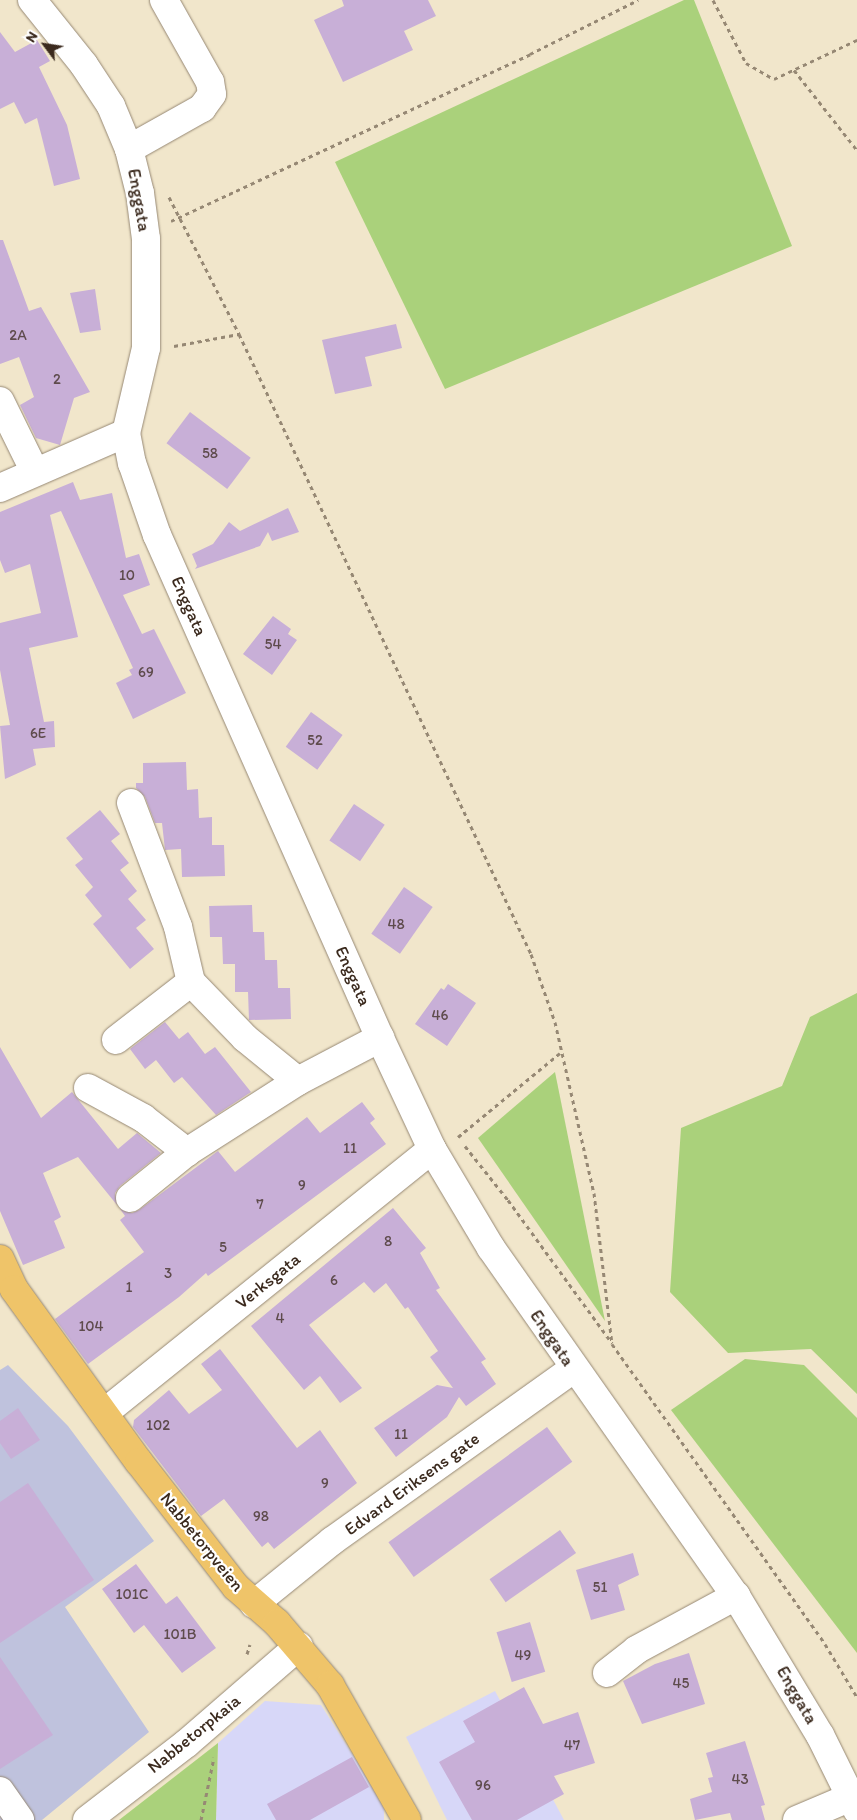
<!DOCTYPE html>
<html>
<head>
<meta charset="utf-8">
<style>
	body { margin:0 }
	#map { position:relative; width:857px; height:1820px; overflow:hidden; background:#f1e6cb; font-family:Itim,sans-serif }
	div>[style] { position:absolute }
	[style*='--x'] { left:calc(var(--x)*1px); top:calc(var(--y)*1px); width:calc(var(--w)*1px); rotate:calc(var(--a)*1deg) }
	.built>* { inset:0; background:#d7d7f8 }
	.industrial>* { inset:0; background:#bfc2dd }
	.green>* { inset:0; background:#aad17b }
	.building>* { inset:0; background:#c8afd7; transform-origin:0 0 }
	.path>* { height:3px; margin-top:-1.5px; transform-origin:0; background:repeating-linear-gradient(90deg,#968874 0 4px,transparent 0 8px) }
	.roads { filter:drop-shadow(0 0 1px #968874) drop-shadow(0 0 1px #968874) }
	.minor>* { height:28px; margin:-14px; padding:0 14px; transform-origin:14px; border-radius:14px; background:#fff }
	.major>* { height:28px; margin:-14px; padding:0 14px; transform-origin:14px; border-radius:14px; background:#efc469 }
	span { translate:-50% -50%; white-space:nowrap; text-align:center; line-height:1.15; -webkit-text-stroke:4.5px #fff; paint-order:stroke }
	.number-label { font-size:15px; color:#5e4b4c }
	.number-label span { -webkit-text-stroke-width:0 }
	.street-label { font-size:18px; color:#3b2a1e }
	.north { position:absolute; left:20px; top:20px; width:50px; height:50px; -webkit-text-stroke:4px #fff; paint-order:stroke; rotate:301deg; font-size:14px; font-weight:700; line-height:20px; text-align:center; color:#3b2a1e }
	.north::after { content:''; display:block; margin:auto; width:18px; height:22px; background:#3b2a1e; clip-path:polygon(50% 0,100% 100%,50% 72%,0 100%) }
</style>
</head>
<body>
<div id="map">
	<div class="built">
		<div style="clip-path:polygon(495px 1691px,564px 1820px,447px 1820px,406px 1737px)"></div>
		<div style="clip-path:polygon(265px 1701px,321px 1705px,384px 1804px,384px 1820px,216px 1820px,218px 1743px)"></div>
	</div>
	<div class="industrial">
		<div style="clip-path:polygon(8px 1365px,68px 1426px,154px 1541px,65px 1607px,149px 1732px,42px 1820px,0 1820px,0 1370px)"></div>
	</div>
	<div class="green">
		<div style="clip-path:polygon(684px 0,694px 0,792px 246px,445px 389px,335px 162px)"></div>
		<div style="clip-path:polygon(857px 993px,857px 1394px,811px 1349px,728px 1353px,670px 1292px,681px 1128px,782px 1086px,810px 1017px)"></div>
		<div style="clip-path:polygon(555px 1072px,605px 1321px,478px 1138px)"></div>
		<div style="clip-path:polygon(745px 1359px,804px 1365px,857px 1418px,857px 1653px,671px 1410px)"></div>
		<div style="clip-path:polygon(218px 1743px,216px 1820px,119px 1820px)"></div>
	</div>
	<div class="building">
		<div style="clip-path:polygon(342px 0,428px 0,436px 16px,404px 31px,413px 50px,343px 82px,314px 20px,344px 6px)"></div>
		<div style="clip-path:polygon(0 32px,15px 52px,37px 40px,50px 61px,39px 67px,67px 125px,80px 179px,54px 186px,37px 118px,25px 124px,14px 102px,0 109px)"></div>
		<div style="clip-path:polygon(0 240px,3px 240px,29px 311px,41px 307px,90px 392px,74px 398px,60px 445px,36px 438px,20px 405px,34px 397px,19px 357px,0 364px)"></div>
		<div style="clip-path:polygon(95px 289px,101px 330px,80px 333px,70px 293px)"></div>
		<div style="clip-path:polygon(396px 324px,402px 348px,365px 357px,372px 386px,335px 394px,322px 340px)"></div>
		<div style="left:190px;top:412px;width:76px;height:39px;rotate:37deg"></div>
		<div style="clip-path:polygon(73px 482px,80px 500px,112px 493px,126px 558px,139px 554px,150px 585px,123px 595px,142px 634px,154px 629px,186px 693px,133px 719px,116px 683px,132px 675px,129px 670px,133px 668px,61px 511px,50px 515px,78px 637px,29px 648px,44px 722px,54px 721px,55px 747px,33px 749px,36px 765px,5px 779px,0 726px,10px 725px,0 670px,0 623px,41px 613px,30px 564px,5px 573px,0 560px,0 512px)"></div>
		<div style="clip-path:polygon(288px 508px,299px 532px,272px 541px,268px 532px,260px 546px,195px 569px,197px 566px,192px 554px,213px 544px,229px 522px,240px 531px)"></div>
		<div style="clip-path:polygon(273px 616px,291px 629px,288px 634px,297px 640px,272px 675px,243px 654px)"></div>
		<div style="left:311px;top:712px;width:39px;height:43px;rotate:36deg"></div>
		<div style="clip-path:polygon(186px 762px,187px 790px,198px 789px,199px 818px,212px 817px,212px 845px,224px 845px,225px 876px,182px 877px,181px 849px,165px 850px,162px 823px,155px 823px,145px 797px,136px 788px,136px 783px,143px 783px,143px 763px)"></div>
		<div style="left:354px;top:804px;width:37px;height:44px;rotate:34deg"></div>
		<div style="clip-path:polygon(100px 810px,120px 834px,111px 841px,129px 863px,120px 870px,137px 891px,128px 899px,146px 920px,136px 928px,154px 949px,130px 969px,93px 924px,102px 916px,85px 895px,93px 887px,75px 865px,83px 859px,66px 838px)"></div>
		<div style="left:404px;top:887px;width:35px;height:57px;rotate:35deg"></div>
		<div style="clip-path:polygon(252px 905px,253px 932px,264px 932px,265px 960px,277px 960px,278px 988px,290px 988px,291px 1019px,249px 1020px,248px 992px,235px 992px,235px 964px,223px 964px,222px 937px,210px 937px,209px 906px)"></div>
		<div style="clip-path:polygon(448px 984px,476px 1003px,447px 1046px,415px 1024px,441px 988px,444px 990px)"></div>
		<div style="clip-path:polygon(165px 1022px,179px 1039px,188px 1032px,205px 1054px,215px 1047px,251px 1092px,216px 1115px,182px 1077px,174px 1083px,156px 1060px,145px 1069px,130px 1049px)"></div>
		<div style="clip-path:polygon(0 1047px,41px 1118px,72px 1092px,118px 1149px,137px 1133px,161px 1153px,120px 1186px,115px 1193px,117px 1205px,78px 1157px,43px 1173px,61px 1217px,54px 1221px,65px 1248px,23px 1265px,0 1211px)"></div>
		<div style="clip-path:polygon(362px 1102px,375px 1119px,370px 1123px,386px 1144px,208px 1276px,206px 1273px,179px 1297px,88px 1364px,55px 1319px,144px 1252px,120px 1220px,125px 1216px,120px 1209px,132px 1213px,139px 1210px,218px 1151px,235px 1172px,307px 1117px,320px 1133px)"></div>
		<div style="clip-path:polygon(393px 1208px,426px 1248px,420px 1253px,440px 1288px,436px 1290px,486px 1359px,481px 1362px,496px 1384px,466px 1406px,459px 1397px,447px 1417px,396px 1457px,374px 1428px,437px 1385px,453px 1388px,430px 1357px,438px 1351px,408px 1307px,405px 1309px,386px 1283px,374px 1293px,364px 1282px,309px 1325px,362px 1388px,340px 1403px,320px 1376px,304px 1390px,251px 1326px)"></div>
		<div style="clip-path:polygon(220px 1349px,297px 1448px,320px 1430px,357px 1483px,274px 1549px,268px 1542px,262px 1547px,224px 1499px,201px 1516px,133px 1427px,134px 1420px,169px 1390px,189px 1414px,222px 1390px,201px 1364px)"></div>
		<div style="clip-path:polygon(18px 1408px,40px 1440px,11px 1459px,0 1443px,0 1421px)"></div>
		<div style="left:547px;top:1427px;width:43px;height:196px;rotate:54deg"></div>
		<div style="clip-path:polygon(28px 1483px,94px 1580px,0 1643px,0 1502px)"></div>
		<div style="left:560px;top:1530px;width:28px;height:86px;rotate:55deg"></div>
		<div style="clip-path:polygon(633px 1553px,639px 1575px,618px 1585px,625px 1610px,591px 1620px,576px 1570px)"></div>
		<div style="clip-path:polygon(136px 1564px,166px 1604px,177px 1596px,216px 1648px,182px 1673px,144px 1625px,134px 1633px,102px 1589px)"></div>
		<div style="left:530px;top:1622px;width:52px;height:35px;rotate:73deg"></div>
		<div style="clip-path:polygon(689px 1653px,705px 1704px,642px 1724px,623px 1681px,655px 1664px)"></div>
		<div style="clip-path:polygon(0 1657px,53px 1735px,0 1769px)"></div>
		<div style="clip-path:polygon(524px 1687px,543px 1724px,578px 1712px,595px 1763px,554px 1776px,564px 1794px,517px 1820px,472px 1820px,439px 1762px,475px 1742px,463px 1721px)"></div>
		<div style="clip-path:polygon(745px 1741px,765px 1805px,761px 1806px,765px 1820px,732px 1820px,730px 1813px,695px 1820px,690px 1799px,712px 1792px,708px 1778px,713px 1777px,706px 1753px)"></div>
		<div style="clip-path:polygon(352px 1757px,369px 1787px,310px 1820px,276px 1820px,267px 1804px)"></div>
	</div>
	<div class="path">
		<div style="--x:713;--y:0;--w:71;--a:62.4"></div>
		<div style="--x:746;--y:63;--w:32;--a:30"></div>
		<div style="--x:774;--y:79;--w:92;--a:-25.2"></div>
		<div style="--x:794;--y:70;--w:102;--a:51.8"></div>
		<div style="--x:169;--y:197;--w:154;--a:62.9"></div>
		<div style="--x:239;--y:334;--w:685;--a:64.78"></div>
		<div style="--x:531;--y:954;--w:72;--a:70.6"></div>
		<div style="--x:555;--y:1022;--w:175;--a:77.2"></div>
		<div style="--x:594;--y:1193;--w:152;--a:83.2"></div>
		<div style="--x:612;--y:1344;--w:368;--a:54.6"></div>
		<div style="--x:825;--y:1644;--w:62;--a:58.9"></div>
		<div style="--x:171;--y:221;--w:396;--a:-24.9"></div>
		<div style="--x:530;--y:54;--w:121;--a:-26.6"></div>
		<div style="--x:174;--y:346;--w:66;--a:-10.5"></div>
		<div style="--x:458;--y:1137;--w:132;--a:-39.5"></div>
		<div style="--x:465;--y:1146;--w:69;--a:51.5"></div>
		<div style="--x:508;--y:1200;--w:177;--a:54"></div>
		<div style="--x:247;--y:1654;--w:10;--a:-73"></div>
		<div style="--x:201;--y:1820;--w:64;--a:-78.3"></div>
	</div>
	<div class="roads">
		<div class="minor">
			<div style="--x:32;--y:0;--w:83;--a:51.3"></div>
			<div style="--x:84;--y:65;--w:49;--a:56.6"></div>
			<div style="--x:111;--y:106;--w:47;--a:67.3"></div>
			<div style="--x:129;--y:149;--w:45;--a:76"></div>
			<div style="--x:140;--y:193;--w:46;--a:82.6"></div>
			<div style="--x:146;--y:239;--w:109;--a:90"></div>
			<div style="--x:146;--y:348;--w:87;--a:103.2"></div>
			<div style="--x:126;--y:433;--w:31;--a:79"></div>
			<div style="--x:132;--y:463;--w:76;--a:70.9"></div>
			<div style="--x:157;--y:535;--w:550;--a:66.09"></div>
			<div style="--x:380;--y:1038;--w:123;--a:64.9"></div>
			<div style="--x:432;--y:1149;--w:115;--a:59.2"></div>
			<div style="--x:491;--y:1248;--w:426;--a:54.9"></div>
			<div style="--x:736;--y:1596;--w:162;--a:58.9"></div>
			<div style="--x:820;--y:1735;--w:84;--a:63.7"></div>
			<div style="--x:129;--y:149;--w:84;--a:-29.3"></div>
			<div style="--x:202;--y:108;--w:17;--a:-54"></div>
			<div style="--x:212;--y:94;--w:12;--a:-99"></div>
			<div style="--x:210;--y:82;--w:94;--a:-119.3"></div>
			<div style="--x:0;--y:401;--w:79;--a:63.8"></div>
			<div style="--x:0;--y:488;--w:137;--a:-23.6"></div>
			<div style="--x:131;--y:803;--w:133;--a:69.2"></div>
			<div style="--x:178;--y:927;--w:57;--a:76.7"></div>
			<div style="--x:191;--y:982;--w:78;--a:46"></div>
			<div style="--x:245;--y:1038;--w:68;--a:39.1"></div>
			<div style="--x:116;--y:1040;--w:95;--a:-37.7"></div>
			<div style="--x:88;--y:1088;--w:63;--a:28.6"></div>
			<div style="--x:143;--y:1118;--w:56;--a:37.7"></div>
			<div style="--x:130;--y:1198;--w:73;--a:-38.9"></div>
			<div style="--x:187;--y:1152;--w:132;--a:-32.6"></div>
			<div style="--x:298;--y:1081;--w:93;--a:-27.7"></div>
			<div style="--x:104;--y:1413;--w:421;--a:-38.8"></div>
			<div style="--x:254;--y:1604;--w:100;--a:-38.9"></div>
			<div style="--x:332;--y:1541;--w:296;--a:-35.5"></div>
			<div style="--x:607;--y:1673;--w:37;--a:-38"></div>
			<div style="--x:636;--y:1650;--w:114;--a:-28.4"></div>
			<div style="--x:0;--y:1791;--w:35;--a:55"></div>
			<div style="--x:87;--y:1820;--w:126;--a:-37.6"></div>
			<div style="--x:187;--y:1743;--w:148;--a:-40.9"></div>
			<div style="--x:797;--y:1820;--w:59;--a:-23.1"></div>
		</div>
		<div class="major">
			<div style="--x:0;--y:1259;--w:33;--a:65"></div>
			<div style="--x:14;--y:1289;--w:213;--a:54.2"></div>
			<div style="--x:139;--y:1462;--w:158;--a:52.2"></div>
			<div style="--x:236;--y:1587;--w:55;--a:41.3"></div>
			<div style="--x:277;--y:1623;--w:82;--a:49.5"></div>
			<div style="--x:330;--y:1685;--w:155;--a:60.3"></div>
		</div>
	</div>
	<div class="number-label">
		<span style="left:18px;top:336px">2A</span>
		<span style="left:57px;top:380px">2</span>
		<span style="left:210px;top:454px">58</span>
		<span style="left:127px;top:576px">10</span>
		<span style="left:273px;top:645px">54</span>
		<span style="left:146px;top:673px">69</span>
		<span style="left:38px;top:734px">6E</span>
		<span style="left:315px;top:741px">52</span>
		<span style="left:396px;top:925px">48</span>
		<span style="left:440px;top:1016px">46</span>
		<span style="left:350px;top:1149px">11</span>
		<span style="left:302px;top:1186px">9</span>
		<span style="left:260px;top:1205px">7</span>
		<span style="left:388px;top:1242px">8</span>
		<span style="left:223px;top:1248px">5</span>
		<span style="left:168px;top:1274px">3</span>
		<span style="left:334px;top:1281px">6</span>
		<span style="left:129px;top:1288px">1</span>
		<span style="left:280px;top:1319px">4</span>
		<span style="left:91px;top:1327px">104</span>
		<span style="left:158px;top:1426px">102</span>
		<span style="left:401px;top:1435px">11</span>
		<span style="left:325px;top:1484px">9</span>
		<span style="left:261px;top:1517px">98</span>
		<span style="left:600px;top:1588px">51</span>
		<span style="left:132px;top:1595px">101C</span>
		<span style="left:180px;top:1635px">101B</span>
		<span style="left:523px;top:1656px">49</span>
		<span style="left:681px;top:1684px">45</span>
		<span style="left:572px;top:1746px">47</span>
		<span style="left:740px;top:1780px">43</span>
		<span style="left:483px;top:1786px">96</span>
	</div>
	<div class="street-label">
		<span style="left:139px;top:200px;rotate:80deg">Enggata</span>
		<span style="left:189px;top:606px;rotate:66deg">Enggata</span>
		<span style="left:353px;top:976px;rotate:66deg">Enggata</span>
		<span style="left:268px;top:1281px;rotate:-39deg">Verksgata</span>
		<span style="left:552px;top:1338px;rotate:56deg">Enggata</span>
		<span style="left:412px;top:1484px;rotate:-36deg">Edvard Eriksens gate</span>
		<span style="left:202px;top:1542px;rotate:51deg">Nabbetorpveien</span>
		<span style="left:797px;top:1695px;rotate:60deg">Enggata</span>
		<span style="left:194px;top:1734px;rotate:-39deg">Nabbetorpkaia</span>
	</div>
	<div class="north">N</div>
</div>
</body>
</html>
